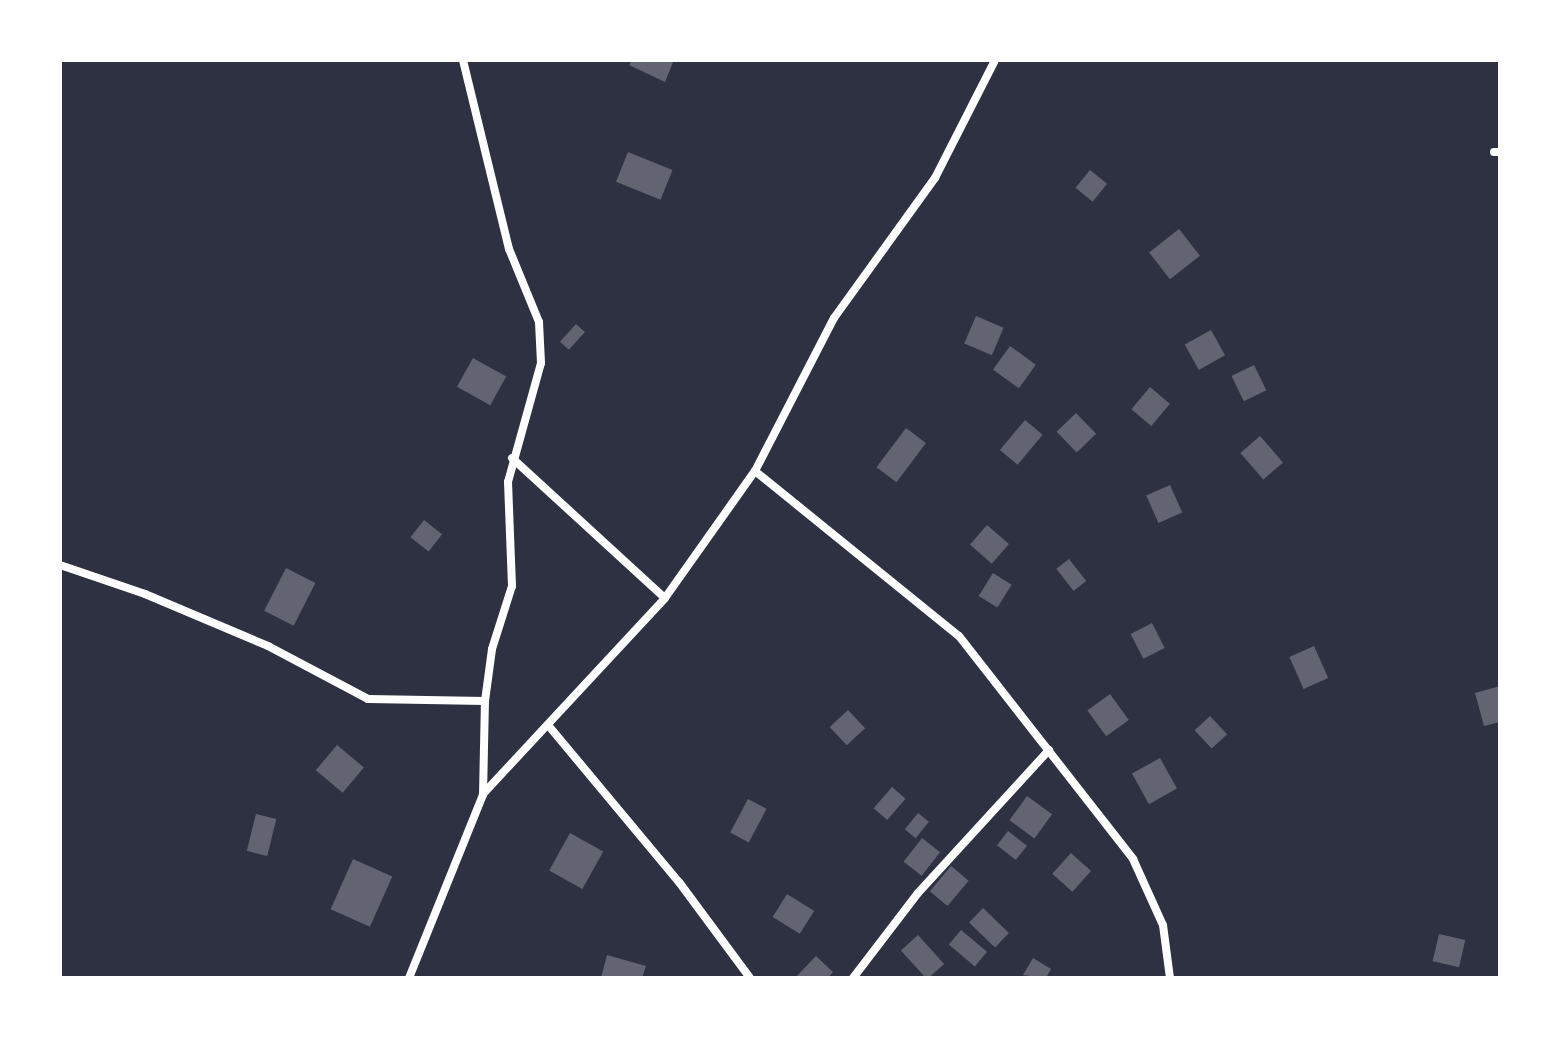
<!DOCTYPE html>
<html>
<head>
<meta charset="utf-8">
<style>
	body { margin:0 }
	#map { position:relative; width:1560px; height:1038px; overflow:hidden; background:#2d3142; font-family:"Times New Roman",serif }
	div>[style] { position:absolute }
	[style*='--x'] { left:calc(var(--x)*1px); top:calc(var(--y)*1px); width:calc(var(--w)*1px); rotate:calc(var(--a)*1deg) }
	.building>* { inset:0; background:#626471; transform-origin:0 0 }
	.minor>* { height:8px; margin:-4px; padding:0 4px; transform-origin:4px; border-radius:4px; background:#fff }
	span { translate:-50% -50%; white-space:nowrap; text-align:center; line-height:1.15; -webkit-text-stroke:7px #fff; paint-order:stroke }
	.frame { position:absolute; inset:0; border:62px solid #fff; pointer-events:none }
</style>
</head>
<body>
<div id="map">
	<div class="building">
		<div style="clip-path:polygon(632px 60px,674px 60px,665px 82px,629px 65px)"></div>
		<div style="left:628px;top:152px;width:48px;height:32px;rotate:22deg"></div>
		<div style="left:1090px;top:170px;width:22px;height:23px;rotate:39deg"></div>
		<div style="left:1179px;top:229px;width:34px;height:38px;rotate:52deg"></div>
		<div style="left:976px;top:316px;width:30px;height:30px;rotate:23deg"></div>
		<div style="left:576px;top:324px;width:12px;height:24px;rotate:42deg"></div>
		<div style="left:1211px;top:330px;width:29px;height:30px;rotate:61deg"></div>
		<div style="left:1010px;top:346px;width:32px;height:29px;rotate:36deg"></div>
		<div style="left:473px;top:358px;width:38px;height:33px;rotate:29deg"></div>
		<div style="left:1254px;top:365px;width:28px;height:25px;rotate:64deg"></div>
		<div style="left:1150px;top:387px;width:26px;height:29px;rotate:40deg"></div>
		<div style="left:1076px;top:413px;width:29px;height:27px;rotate:46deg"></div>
		<div style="left:1025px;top:420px;width:23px;height:39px;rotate:40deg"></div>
		<div style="left:906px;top:428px;width:25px;height:49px;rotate:37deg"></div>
		<div style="left:1260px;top:436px;width:35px;height:26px;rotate:49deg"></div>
		<div style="left:1170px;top:485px;width:30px;height:26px;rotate:66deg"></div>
		<div style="left:424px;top:520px;width:23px;height:22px;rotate:38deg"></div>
		<div style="left:987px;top:525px;width:29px;height:26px;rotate:41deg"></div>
		<div style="left:1069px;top:559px;width:28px;height:16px;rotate:52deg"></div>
		<div style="left:286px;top:568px;width:33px;height:48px;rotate:27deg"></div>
		<div style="left:993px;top:573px;width:22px;height:27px;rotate:32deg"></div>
		<div style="left:1152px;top:623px;width:28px;height:24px;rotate:63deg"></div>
		<div style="left:1314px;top:646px;width:35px;height:27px;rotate:66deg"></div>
		<div style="clip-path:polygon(1500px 686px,1500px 722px,1484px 726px,1475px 693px)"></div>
		<div style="left:1110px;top:694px;width:32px;height:28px;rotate:54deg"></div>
		<div style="left:848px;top:710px;width:25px;height:25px;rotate:47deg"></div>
		<div style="left:1210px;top:716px;width:25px;height:21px;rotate:47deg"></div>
		<div style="left:337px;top:745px;width:35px;height:33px;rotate:40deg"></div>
		<div style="left:1160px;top:758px;width:35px;height:32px;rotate:61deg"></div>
		<div style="left:892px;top:787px;width:18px;height:28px;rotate:41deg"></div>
		<div style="left:1027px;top:796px;width:31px;height:30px;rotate:36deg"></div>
		<div style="left:748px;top:799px;width:21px;height:38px;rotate:28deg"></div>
		<div style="left:918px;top:813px;width:14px;height:21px;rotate:39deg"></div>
		<div style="left:256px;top:814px;width:21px;height:38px;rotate:14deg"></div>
		<div style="left:1008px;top:831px;width:24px;height:18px;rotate:38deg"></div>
		<div style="left:570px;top:833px;width:38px;height:43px;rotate:29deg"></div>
		<div style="left:922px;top:838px;width:23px;height:30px;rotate:38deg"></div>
		<div style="left:1071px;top:853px;width:27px;height:28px;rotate:42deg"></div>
		<div style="left:353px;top:859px;width:43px;height:55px;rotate:24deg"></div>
		<div style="left:951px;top:866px;width:23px;height:33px;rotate:40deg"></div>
		<div style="left:787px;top:894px;width:32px;height:27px;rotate:32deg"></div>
		<div style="left:983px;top:908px;width:36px;height:20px;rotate:44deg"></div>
		<div style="left:961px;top:930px;width:34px;height:19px;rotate:40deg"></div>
		<div style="left:1439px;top:934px;width:27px;height:28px;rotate:13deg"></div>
		<div style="left:918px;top:935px;width:39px;height:23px;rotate:48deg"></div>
		<div style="clip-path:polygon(607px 955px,646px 966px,642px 978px,601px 978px)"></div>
		<div style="clip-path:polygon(816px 956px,833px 972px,828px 978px,795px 978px)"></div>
		<div style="clip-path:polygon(1033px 958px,1051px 969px,1046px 978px,1023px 975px)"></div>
	</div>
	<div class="minor">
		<div style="--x:1494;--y:152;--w:6;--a:0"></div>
		<div style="--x:512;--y:458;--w:207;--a:42.5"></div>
		<div style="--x:755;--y:471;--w:262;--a:39"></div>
		<div style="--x:959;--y:636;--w:283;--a:52"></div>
		<div style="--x:1133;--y:859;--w:72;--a:65.6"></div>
		<div style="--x:1163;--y:925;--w:53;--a:82.5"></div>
		<div style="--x:60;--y:565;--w:90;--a:18.8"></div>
		<div style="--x:145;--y:594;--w:134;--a:22.9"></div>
		<div style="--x:268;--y:646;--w:113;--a:27.9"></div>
		<div style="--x:368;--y:699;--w:117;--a:1"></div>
		<div style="--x:548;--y:725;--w:204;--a:50.2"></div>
		<div style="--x:679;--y:882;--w:119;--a:53.5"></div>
		<div style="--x:483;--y:794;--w:267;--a:-47.1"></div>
		<div style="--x:665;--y:598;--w:156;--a:-54.7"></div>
		<div style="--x:755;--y:471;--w:172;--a:-62.7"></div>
		<div style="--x:834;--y:318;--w:173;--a:-54.2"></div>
		<div style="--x:935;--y:178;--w:132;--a:-63"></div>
		<div style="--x:409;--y:978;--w:197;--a:-68"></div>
		<div style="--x:483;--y:795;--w:94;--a:-88.8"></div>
		<div style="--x:485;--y:701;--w:52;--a:-82.3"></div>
		<div style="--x:492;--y:649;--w:66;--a:-72.4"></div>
		<div style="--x:512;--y:586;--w:104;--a:-92.2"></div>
		<div style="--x:508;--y:482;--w:123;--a:-74.5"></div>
		<div style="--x:541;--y:363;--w:41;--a:-92.8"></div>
		<div style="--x:539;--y:322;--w:79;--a:-112.3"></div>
		<div style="--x:509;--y:249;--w:195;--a:-103.7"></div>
		<div style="--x:853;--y:978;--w:107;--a:-52.6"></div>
		<div style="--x:918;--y:893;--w:194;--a:-47.5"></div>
	</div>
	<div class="frame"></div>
</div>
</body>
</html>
